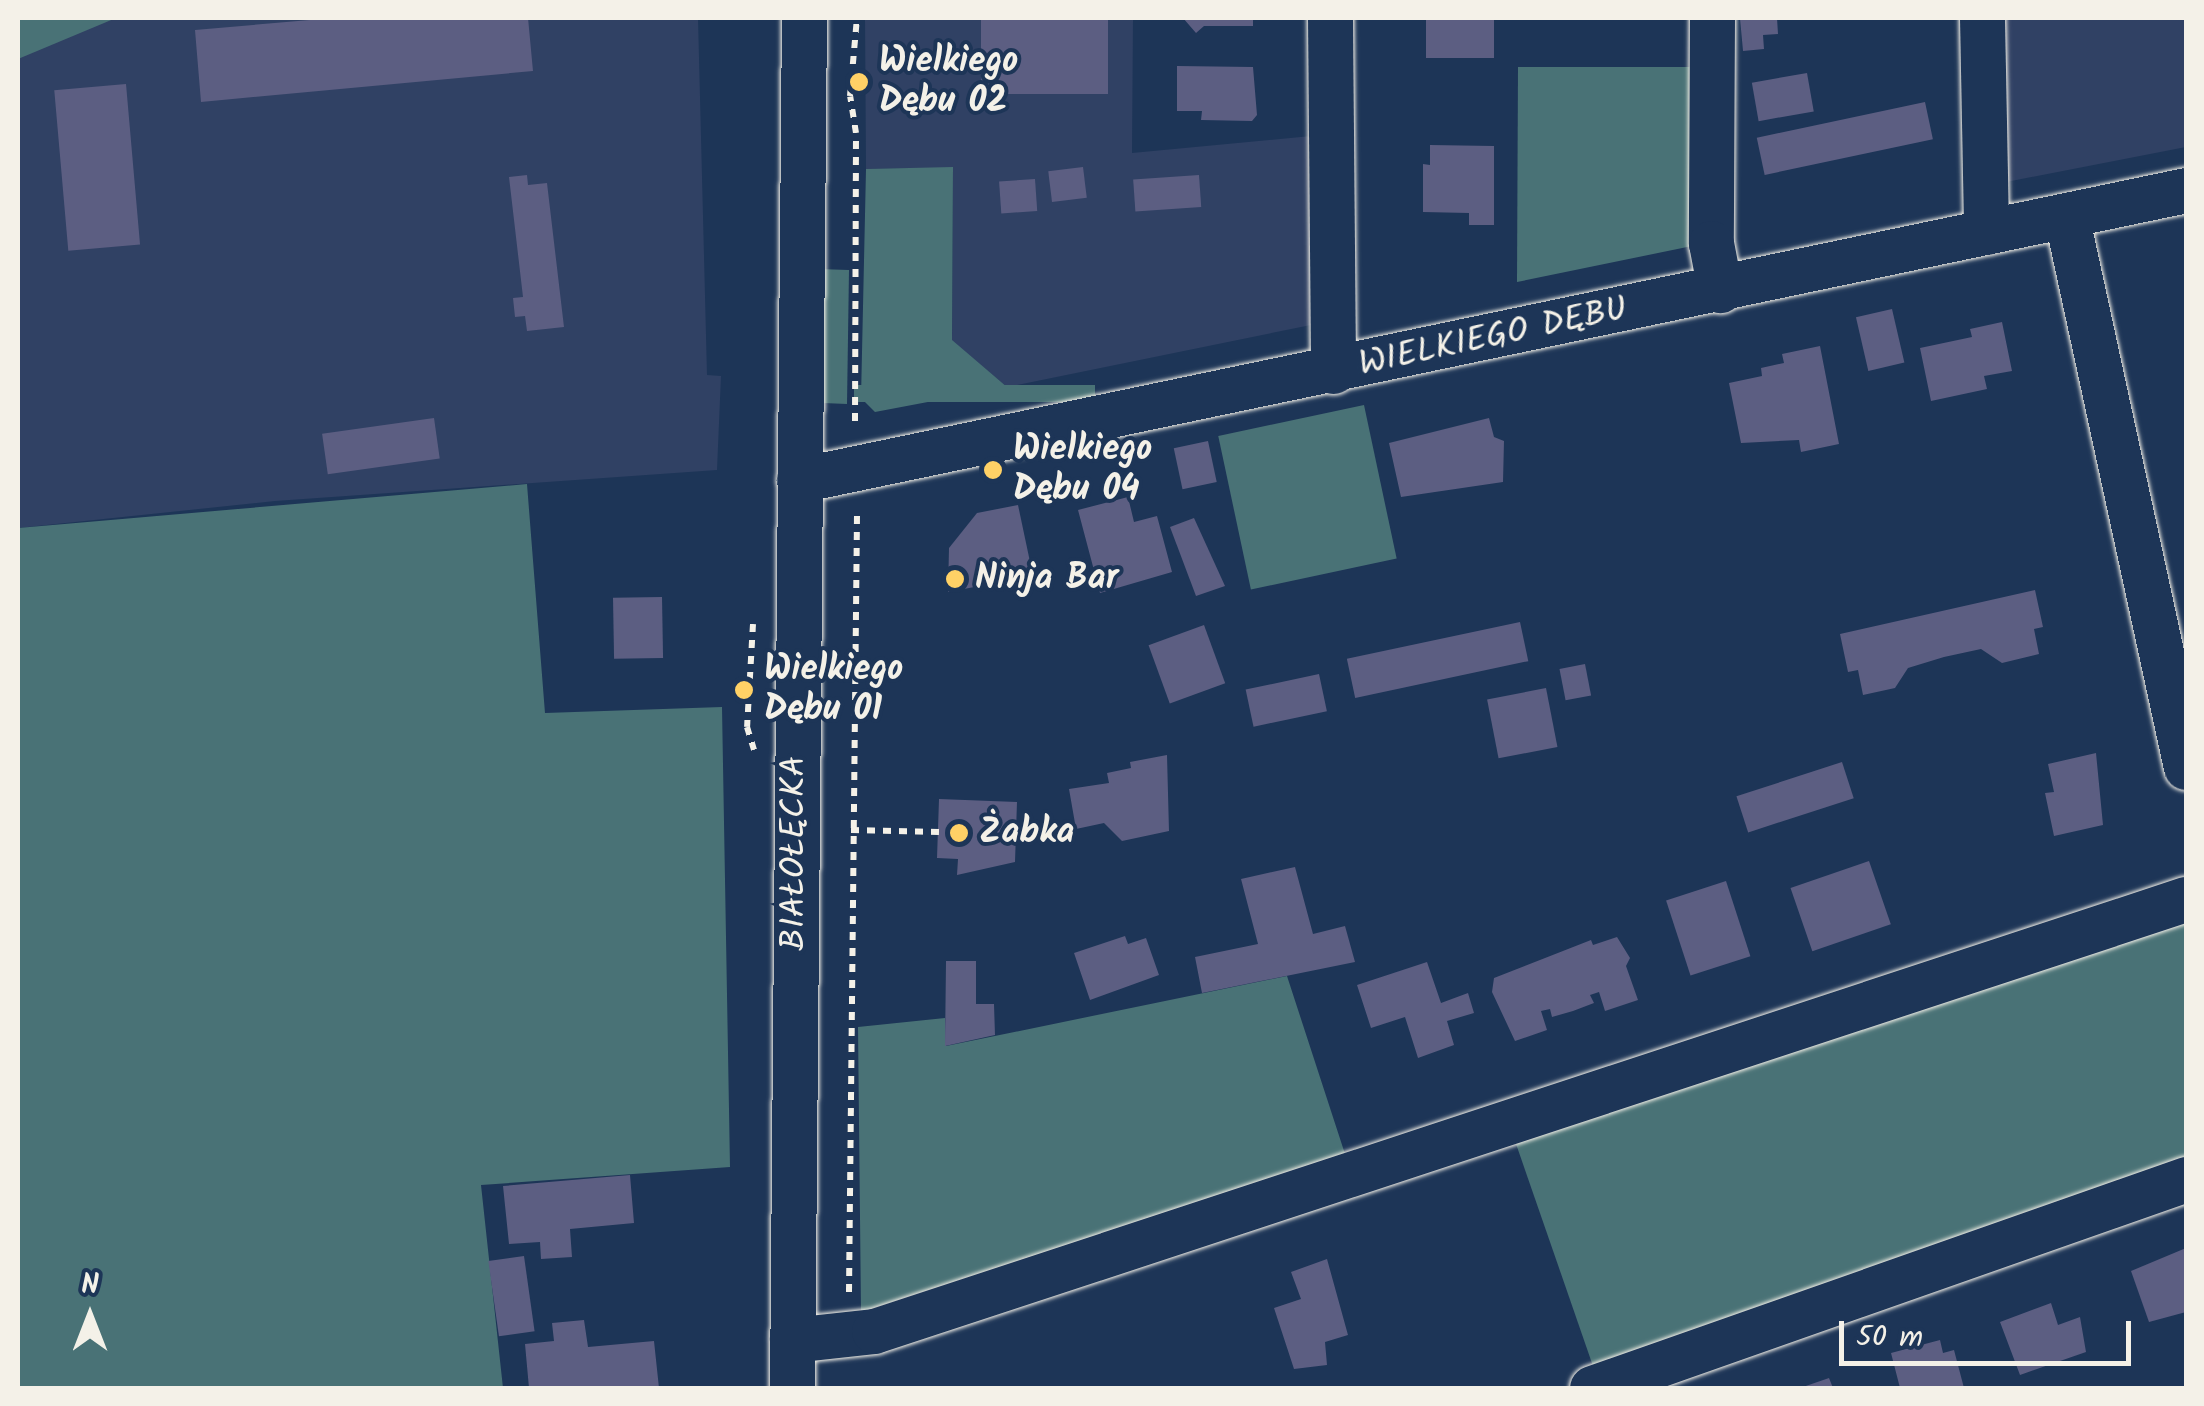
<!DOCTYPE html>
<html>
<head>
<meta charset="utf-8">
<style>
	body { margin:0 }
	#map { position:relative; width:2204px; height:1406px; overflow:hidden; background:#1d3557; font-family:Kalam,sans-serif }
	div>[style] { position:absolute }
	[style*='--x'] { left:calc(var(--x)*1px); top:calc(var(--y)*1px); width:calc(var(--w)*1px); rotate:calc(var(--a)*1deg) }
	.built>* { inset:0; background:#304164 }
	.green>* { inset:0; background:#497276; transform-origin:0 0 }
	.building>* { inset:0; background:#5c5e82; transform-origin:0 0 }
	.path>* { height:6px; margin-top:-3px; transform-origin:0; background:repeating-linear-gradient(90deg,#f4f1e8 0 8px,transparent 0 16px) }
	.roads { filter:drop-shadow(0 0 2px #f4f1e8) drop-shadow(0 0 2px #f4f1e8) }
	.minor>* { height:45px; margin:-22.5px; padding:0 22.5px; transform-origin:22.5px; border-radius:22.5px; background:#1d3557 }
	.dots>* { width:28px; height:28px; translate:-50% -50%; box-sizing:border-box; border:5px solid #1d3557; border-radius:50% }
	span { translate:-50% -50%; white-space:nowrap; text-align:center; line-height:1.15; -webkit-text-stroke:8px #1d3557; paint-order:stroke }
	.poi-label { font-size:35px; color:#f4f1e8; font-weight:700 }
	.left { translate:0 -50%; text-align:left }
	.street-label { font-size:35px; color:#f4f1e8 }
	.frame { position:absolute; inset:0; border:20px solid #f4f1e8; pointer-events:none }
	.north { position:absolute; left:40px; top:1266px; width:100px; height:100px; -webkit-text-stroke:8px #1d3557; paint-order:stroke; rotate:0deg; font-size:28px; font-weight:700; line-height:40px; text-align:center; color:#f4f1e8 }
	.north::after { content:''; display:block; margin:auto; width:35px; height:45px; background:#f4f1e8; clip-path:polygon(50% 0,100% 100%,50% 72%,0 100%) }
	.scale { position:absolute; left:1839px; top:1321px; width:292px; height:45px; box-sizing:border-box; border:5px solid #f4f1e8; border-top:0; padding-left:12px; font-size:30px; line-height:35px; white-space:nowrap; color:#f4f1e8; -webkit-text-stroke:8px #1d3557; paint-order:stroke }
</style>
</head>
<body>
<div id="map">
	<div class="built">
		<div style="clip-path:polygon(18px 18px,698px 18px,707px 375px,721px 376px,717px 470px,275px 501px,18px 528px)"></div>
		<div style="clip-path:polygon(865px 18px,1133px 18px,1132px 153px,1311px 136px,1311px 325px,1007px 387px,952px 341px,953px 168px,866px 169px)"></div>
		<div style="clip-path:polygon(1995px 18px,2186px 18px,2186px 147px,1996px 184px)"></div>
	</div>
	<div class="green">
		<div style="clip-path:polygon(18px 18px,116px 18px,18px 59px)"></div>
		<div style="clip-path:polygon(1518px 67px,1693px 67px,1692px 246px,1517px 282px)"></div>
		<div style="clip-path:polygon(953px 167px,952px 340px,1007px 387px,875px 412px,861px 398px,866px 169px)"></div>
		<div style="clip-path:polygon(818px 269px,849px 270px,847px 404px,823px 403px)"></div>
		<div style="left:1095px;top:385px;width:17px;height:241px;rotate:90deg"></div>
		<div style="left:1364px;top:405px;width:157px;height:149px;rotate:78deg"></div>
		<div style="clip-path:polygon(527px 484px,545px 713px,722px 707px,730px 1167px,481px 1185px,503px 1388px,18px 1388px,18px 528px)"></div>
		<div style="clip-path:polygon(2186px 914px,2186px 1157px,1594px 1369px,1514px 1138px)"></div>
		<div style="clip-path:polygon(1287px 976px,1345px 1154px,861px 1312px,858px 1027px,945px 1018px,946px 1046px)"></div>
	</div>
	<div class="building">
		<div style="clip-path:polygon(333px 18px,528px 18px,533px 71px,201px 102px,195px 30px)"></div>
		<div style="left:981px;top:18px;width:127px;height:76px"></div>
		<div style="clip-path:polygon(1183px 18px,1253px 18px,1253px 26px,1204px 26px,1196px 33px)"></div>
		<div style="left:1426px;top:18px;width:68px;height:40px"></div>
		<div style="clip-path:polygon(1740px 18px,1777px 18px,1778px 34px,1763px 35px,1764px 49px,1743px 51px)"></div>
		<div style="clip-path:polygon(1177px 66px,1253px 67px,1257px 115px,1252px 121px,1201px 120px,1202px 111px,1177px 111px)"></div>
		<div style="left:1807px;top:73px;width:39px;height:56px;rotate:80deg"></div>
		<div style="left:126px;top:84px;width:161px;height:72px;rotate:85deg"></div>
		<div style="left:1925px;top:102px;width:38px;height:172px;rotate:78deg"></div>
		<div style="clip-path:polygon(1430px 145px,1494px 146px,1494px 225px,1469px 225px,1469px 213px,1423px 212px,1423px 164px,1430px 165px)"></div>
		<div style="left:1083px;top:167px;width:31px;height:35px;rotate:83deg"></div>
		<div style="clip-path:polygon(527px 175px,528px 185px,547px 183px,564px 327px,527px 331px,525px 316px,515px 317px,513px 298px,523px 297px,509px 177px)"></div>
		<div style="left:1199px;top:175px;width:32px;height:66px;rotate:86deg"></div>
		<div style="left:1035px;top:179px;width:32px;height:36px;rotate:86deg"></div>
		<div style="left:1892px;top:309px;width:55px;height:37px;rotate:77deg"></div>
		<div style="clip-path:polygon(2002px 322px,2012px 371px,1984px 376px,1987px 389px,1931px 401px,1920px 348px,1972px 337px,1970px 329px)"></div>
		<div style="clip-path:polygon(1820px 346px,1839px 444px,1801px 452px,1799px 440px,1741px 443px,1729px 383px,1762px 376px,1761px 368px,1784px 363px,1782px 354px)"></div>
		<div style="left:434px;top:418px;width:41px;height:113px;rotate:82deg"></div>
		<div style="clip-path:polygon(1489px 418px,1494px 437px,1504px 441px,1503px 482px,1401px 497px,1389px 443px)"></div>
		<div style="left:1208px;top:441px;width:42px;height:35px;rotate:78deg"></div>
		<div style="clip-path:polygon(1128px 497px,1134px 522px,1157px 516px,1172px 572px,1100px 593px,1078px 510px)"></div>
		<div style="clip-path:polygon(1018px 505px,1033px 576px,948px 592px,949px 548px,977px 513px)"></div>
		<div style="clip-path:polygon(1194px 518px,1225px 586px,1196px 596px,1170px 527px)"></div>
		<div style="clip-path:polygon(2035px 590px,2043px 627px,2034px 629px,2039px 654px,2002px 663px,1981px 649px,1944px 657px,1908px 668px,1895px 688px,1863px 695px,1858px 670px,1848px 672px,1840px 634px)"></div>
		<div style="left:662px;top:597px;width:61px;height:49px;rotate:89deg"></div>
		<div style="left:1520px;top:622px;width:40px;height:177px;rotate:78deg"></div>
		<div style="left:1204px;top:625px;width:62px;height:59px;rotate:70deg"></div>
		<div style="left:1585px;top:664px;width:32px;height:26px;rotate:79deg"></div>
		<div style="left:1319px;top:674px;width:38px;height:75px;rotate:78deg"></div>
		<div style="left:1546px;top:688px;width:60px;height:60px;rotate:79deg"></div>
		<div style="clip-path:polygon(2096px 753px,2103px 825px,2054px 836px,2045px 793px,2054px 792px,2048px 764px)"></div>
		<div style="clip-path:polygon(1167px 755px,1169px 831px,1122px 841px,1104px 823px,1076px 829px,1069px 789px,1109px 783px,1107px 773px,1131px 768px,1130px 762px)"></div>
		<div style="left:1842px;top:762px;width:38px;height:111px;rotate:72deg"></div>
		<div style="clip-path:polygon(939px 799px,1017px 802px,1015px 862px,957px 875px,958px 859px,937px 858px)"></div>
		<div style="left:1869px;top:861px;width:67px;height:83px;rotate:71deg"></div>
		<div style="clip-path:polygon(1295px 867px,1313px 934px,1345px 926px,1355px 962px,1202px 993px,1195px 957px,1258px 944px,1241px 879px)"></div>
		<div style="left:1726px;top:881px;width:79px;height:63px;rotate:72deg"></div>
		<div style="clip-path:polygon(1125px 936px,1128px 944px,1146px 938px,1159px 975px,1090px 1000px,1074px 953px)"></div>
		<div style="clip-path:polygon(1617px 937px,1630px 958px,1626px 966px,1638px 1000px,1605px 1011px,1599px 992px,1590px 995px,1594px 1003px,1573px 1011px,1552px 1017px,1550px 1009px,1541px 1011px,1547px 1030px,1515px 1041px,1492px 992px,1494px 978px,1591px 940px,1593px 945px)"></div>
		<div style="clip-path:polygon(946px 961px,976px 961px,976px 1004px,994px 1004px,995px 1035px,945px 1046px)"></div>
		<div style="clip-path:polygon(1427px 962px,1441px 1003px,1468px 993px,1474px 1013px,1447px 1021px,1454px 1045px,1418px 1058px,1405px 1017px,1371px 1028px,1357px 985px)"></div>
		<div style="clip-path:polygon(630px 1175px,634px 1223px,570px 1229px,572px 1257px,541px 1259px,540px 1242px,509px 1244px,503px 1186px)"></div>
		<div style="clip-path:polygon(2186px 1248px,2186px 1312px,2149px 1322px,2131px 1271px)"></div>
		<div style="left:524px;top:1256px;width:76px;height:36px;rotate:82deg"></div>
		<div style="clip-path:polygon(1327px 1259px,1348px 1335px,1325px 1342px,1327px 1365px,1294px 1369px,1274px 1308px,1301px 1299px,1291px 1272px)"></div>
		<div style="clip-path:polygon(2051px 1303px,2058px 1325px,2080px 1317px,2086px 1352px,2020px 1375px,2000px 1322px)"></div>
		<div style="clip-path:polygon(584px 1320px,588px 1347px,654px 1341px,659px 1388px,529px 1388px,525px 1344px,554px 1341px,552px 1323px)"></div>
		<div style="clip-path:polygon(1940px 1340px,1943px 1353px,1954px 1350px,1964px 1388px,1900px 1388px,1891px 1353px)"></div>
		<div style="clip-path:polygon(1829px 1378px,1833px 1388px,1800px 1388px)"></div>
	</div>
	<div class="path">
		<div style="--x:855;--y:421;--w:288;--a:-89.8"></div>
		<div style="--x:856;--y:133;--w:37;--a:-99"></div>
		<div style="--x:850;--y:96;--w:78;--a:-84.9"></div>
		<div style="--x:753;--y:624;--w:103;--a:93.3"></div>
		<div style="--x:747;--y:727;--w:24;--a:73"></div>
		<div style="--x:851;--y:830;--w:88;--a:1.3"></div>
		<div style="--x:849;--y:1292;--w:782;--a:-89.41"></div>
	</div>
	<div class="roads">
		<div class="minor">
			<div style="--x:1330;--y:18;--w:353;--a:89.5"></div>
			<div style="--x:1712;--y:18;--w:225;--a:90.3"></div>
			<div style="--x:1711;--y:243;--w:48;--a:79.2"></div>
			<div style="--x:1982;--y:18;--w:214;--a:88.9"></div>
			<div style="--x:2066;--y:215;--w:565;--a:77.74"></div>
			<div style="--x:799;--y:480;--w:1417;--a:-11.81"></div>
			<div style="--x:792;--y:1340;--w:82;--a:-6.3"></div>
			<div style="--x:874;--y:1331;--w:1381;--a:-18.23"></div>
			<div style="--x:792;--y:1388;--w:1370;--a:-89.5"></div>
			<div style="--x:1592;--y:1388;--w:630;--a:-19.38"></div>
		</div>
	</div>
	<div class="dots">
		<div style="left:859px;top:82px;background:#ffd166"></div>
		<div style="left:993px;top:470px;background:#ffd166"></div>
		<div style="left:955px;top:579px;background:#ffd166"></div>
		<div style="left:744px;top:690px;background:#ffd166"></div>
		<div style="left:959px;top:833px;background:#ffd166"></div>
	</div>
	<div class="poi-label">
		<span class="left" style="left:879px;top:82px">Wielkiego<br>Dębu 02</span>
		<span class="left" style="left:1013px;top:470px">Wielkiego<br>Dębu 04</span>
		<span class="left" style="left:975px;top:579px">Ninja Bar</span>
		<span class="left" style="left:764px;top:690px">Wielkiego<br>Dębu 01</span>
		<span class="left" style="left:979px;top:833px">Żabka</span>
	</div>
	<div class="street-label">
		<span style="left:1493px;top:338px;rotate:-12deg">WIELKIEGO DĘBU</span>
		<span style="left:795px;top:853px;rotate:-90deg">BIAŁOŁĘCKA</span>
	</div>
	<div class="frame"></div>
	<div class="north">N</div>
	<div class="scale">50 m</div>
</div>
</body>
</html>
